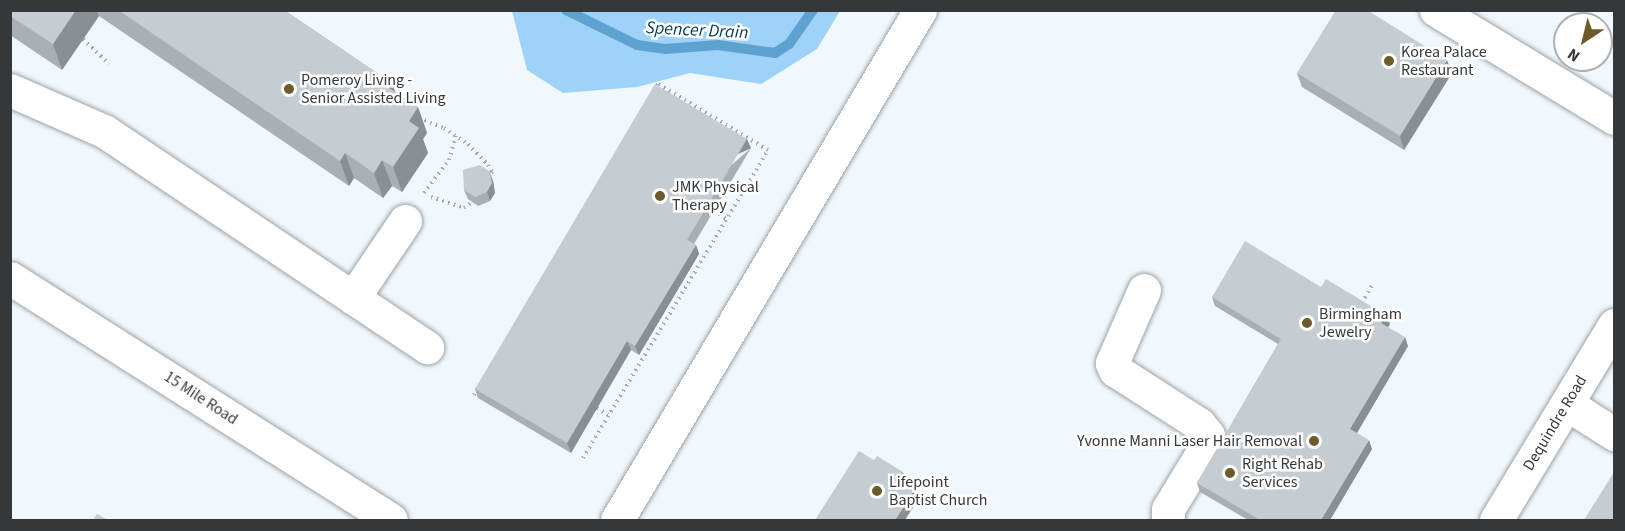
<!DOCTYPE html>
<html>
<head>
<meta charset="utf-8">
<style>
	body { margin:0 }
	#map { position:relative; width:1625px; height:531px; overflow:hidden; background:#f0f8fd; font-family:"Source Sans 3",sans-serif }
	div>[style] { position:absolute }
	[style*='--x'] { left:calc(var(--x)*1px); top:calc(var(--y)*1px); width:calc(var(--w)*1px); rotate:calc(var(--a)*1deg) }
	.green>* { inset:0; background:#9fd2f8 }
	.stream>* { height:10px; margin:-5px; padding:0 5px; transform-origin:5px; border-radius:5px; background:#5ea2d1 }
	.path>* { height:4px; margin-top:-2px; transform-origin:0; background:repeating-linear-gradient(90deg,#a3a9ac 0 1.5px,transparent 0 6px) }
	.roads { filter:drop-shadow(0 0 2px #9ca3a8) drop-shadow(0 0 2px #9ca3a8) }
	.minor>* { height:33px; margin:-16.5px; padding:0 16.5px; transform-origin:16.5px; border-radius:16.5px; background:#fff }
	.major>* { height:33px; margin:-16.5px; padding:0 16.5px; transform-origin:16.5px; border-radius:16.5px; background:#fff }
	.wall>* { inset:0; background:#a9afb5 }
	.shaded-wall>* { inset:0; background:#8a8f93; transform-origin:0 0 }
	.building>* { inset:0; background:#c5ccd2 }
	.dots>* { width:16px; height:16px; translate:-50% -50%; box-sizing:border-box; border:3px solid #fff; border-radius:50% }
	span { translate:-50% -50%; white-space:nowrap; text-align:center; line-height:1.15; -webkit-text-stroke:5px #fff; paint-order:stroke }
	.poi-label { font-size:16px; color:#35383a }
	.left { translate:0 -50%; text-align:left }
	.right { translate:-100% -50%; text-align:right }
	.street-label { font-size:16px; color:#35383a }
	.water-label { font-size:18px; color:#003858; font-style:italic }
	.frame { position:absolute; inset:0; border:12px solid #35383a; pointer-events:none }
	.north { position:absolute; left:1553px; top:12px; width:60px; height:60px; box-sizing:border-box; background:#fff; border:2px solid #aeafb0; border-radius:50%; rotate:215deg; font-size:16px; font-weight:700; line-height:24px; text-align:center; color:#35383a }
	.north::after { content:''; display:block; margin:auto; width:21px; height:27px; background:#6d5c2a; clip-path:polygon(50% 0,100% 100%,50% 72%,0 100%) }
</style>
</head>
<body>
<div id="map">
	<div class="green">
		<div style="clip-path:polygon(512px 11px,512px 10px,840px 11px,817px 49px,761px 84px,690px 73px,637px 87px,563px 93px,527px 70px)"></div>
	</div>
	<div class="stream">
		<div style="--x:566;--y:10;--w:79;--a:26.2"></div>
		<div style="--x:637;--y:45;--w:28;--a:8"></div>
		<div style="--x:665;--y:49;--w:53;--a:-4.3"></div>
		<div style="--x:718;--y:45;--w:58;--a:8"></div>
		<div style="--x:775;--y:53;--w:17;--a:-33"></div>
		<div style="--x:789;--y:44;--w:42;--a:-54.8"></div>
	</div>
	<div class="path">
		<div style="--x:83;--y:39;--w:36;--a:44"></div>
		<div style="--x:419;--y:118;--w:27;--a:22"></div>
		<div style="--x:444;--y:128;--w:29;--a:34"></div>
		<div style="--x:468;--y:144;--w:29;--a:46"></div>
		<div style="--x:488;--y:165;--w:8;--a:60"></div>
		<div style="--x:492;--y:172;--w:7;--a:117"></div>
		<div style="--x:729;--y:186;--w:15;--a:32"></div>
		<div style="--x:424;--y:193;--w:41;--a:-52.9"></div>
		<div style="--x:449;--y:160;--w:25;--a:-74"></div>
		<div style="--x:431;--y:197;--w:35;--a:18"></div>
		<div style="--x:464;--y:208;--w:9;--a:-36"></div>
		<div style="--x:714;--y:211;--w:15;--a:32"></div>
		<div style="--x:1362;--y:303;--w:20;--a:-60"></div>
		<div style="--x:474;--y:395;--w:8;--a:-60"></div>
		<div style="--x:597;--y:408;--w:13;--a:32"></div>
		<div style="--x:583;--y:458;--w:359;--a:-59"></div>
		<div style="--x:768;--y:150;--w:128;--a:-149"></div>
		<div style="--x:658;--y:84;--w:7;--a:117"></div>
	</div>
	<div class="roads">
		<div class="minor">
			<div style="--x:1436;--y:10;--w:208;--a:31.2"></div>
			<div style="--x:10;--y:90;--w:103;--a:23.6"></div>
			<div style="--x:104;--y:131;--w:389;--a:33.8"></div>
			<div style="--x:1144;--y:290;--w:80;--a:113.7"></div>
			<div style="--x:1112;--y:363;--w:8;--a:67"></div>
			<div style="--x:1115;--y:370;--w:100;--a:32.7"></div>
			<div style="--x:1199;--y:424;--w:14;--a:51"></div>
			<div style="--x:1208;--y:435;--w:13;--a:103"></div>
			<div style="--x:1205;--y:448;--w:71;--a:121.2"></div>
			<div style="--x:1168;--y:509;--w:11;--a:90"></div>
			<div style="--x:353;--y:298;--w:93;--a:-56"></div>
			<div style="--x:1567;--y:404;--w:56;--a:32.6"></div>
			<div style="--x:617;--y:520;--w:593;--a:-59.28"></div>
		</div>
		<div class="major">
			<div style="--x:10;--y:278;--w:451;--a:32.4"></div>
			<div style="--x:1496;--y:520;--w:228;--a:-58.8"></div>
		</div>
	</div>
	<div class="wall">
		<div style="clip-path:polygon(10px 10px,284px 10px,392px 83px,395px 92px,418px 107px,427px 133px,423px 139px,428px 153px,402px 192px,392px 186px,383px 198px,354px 178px,349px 186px,99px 16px,62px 70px,10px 35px)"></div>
		<div style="clip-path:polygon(1297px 73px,1452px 73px,1404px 150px,1302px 87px)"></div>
		<div style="clip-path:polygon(751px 148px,694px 244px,696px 245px,699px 254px,639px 355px,631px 350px,571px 453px,478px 398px,475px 389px)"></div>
		<div style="clip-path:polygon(493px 181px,495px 193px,490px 201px,478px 206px,468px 199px,464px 190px)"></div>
		<div style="clip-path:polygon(1321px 287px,1390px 324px,1388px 327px,1408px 346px,1357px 433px,1372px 449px,1330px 520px,1248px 520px,1200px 492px,1197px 483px,1278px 344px,1215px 306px,1212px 297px)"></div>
	</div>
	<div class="shaded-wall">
		<div style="clip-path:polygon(76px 10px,96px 10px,99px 16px,62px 70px,53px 44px)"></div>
		<div style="clip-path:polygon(1447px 60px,1452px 73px,1404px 150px,1400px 136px)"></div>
		<div style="clip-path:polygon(392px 83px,401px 109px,389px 88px)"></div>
		<div style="clip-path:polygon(418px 107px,427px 133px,423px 139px,428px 153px,402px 192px,393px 167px,409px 121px)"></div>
		<div style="left:747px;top:139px;width:10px;height:117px;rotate:66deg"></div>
		<div style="clip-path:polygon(345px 153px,354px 178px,349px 186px,340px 161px)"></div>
		<div style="clip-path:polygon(382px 160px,392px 186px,383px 198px,374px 173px)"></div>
		<div style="clip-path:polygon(489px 171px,493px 181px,495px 193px,490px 201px,487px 192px)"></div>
		<div style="clip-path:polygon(696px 245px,699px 254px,639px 355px,635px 346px)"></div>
		<div style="clip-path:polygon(1386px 315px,1390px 324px,1385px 332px,1381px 323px)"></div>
		<div style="clip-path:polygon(1405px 337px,1408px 346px,1354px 438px,1350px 429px)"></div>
		<div style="clip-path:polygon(627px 341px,631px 350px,571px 453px,567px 443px)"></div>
		<div style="clip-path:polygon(1369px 440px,1372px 449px,1330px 520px,1321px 520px)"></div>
		<div style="clip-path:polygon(903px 472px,906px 481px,899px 477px)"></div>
		<div style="clip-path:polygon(916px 487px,920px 497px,905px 520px,895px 520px)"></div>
	</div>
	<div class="building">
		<div style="clip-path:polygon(10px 10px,76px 10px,53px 44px,10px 16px)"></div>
		<div style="clip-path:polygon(118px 10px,284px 10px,392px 83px,389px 88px,418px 107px,409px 121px,419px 128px,393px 167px,382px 160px,374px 173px,345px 153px,340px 161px)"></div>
		<div style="clip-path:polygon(1336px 10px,1367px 10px,1447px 60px,1400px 136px,1297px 73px)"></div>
		<div style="clip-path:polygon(655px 84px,747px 139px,687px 240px,696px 245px,635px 346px,627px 341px,567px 443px,475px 389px)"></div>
		<div style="clip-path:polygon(480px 165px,489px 171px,492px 183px,487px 192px,475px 197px,464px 190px,463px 170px)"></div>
		<div style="clip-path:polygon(1245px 241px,1321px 287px,1326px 279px,1386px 315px,1381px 323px,1405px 337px,1350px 429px,1369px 440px,1321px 520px,1260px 520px,1197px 483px,1281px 339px,1212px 297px)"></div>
		<div style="clip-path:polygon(859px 451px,874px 460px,877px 456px,903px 472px,899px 477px,916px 487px,895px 520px,815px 520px)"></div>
		<div style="clip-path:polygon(1614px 472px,1614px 520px,1584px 520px)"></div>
		<div style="clip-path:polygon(97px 514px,108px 520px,93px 520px)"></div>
	</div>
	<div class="dots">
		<div style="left:1389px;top:61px;background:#6d5c2a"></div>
		<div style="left:289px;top:89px;background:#6d5c2a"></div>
		<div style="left:660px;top:196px;background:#6d5c2a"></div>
		<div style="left:1307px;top:323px;background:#6d5c2a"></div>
		<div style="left:1314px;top:441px;background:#6d5c2a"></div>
		<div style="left:1230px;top:473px;background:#6d5c2a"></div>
		<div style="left:877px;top:491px;background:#6d5c2a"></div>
	</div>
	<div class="poi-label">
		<span class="left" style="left:1401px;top:61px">Korea Palace<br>Restaurant</span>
		<span class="left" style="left:301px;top:89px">Pomeroy Living -<br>Senior Assisted Living</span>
		<span class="left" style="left:672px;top:196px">JMK Physical<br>Therapy</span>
		<span class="left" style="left:1319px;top:323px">Birmingham<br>Jewelry</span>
		<span class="right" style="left:1302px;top:441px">Yvonne Manni Laser Hair Removal</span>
		<span class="left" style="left:1242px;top:473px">Right Rehab<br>Services</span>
		<span class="left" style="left:889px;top:491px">Lifepoint<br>Baptist Church</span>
	</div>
	<div class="street-label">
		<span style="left:201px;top:398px;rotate:33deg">15 Mile Road</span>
		<span style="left:1555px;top:423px;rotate:-59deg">Dequindre Road</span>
	</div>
	<div class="water-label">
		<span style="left:697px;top:31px;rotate:3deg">Spencer Drain</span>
	</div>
	<div class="frame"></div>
	<div class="north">N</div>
</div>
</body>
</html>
